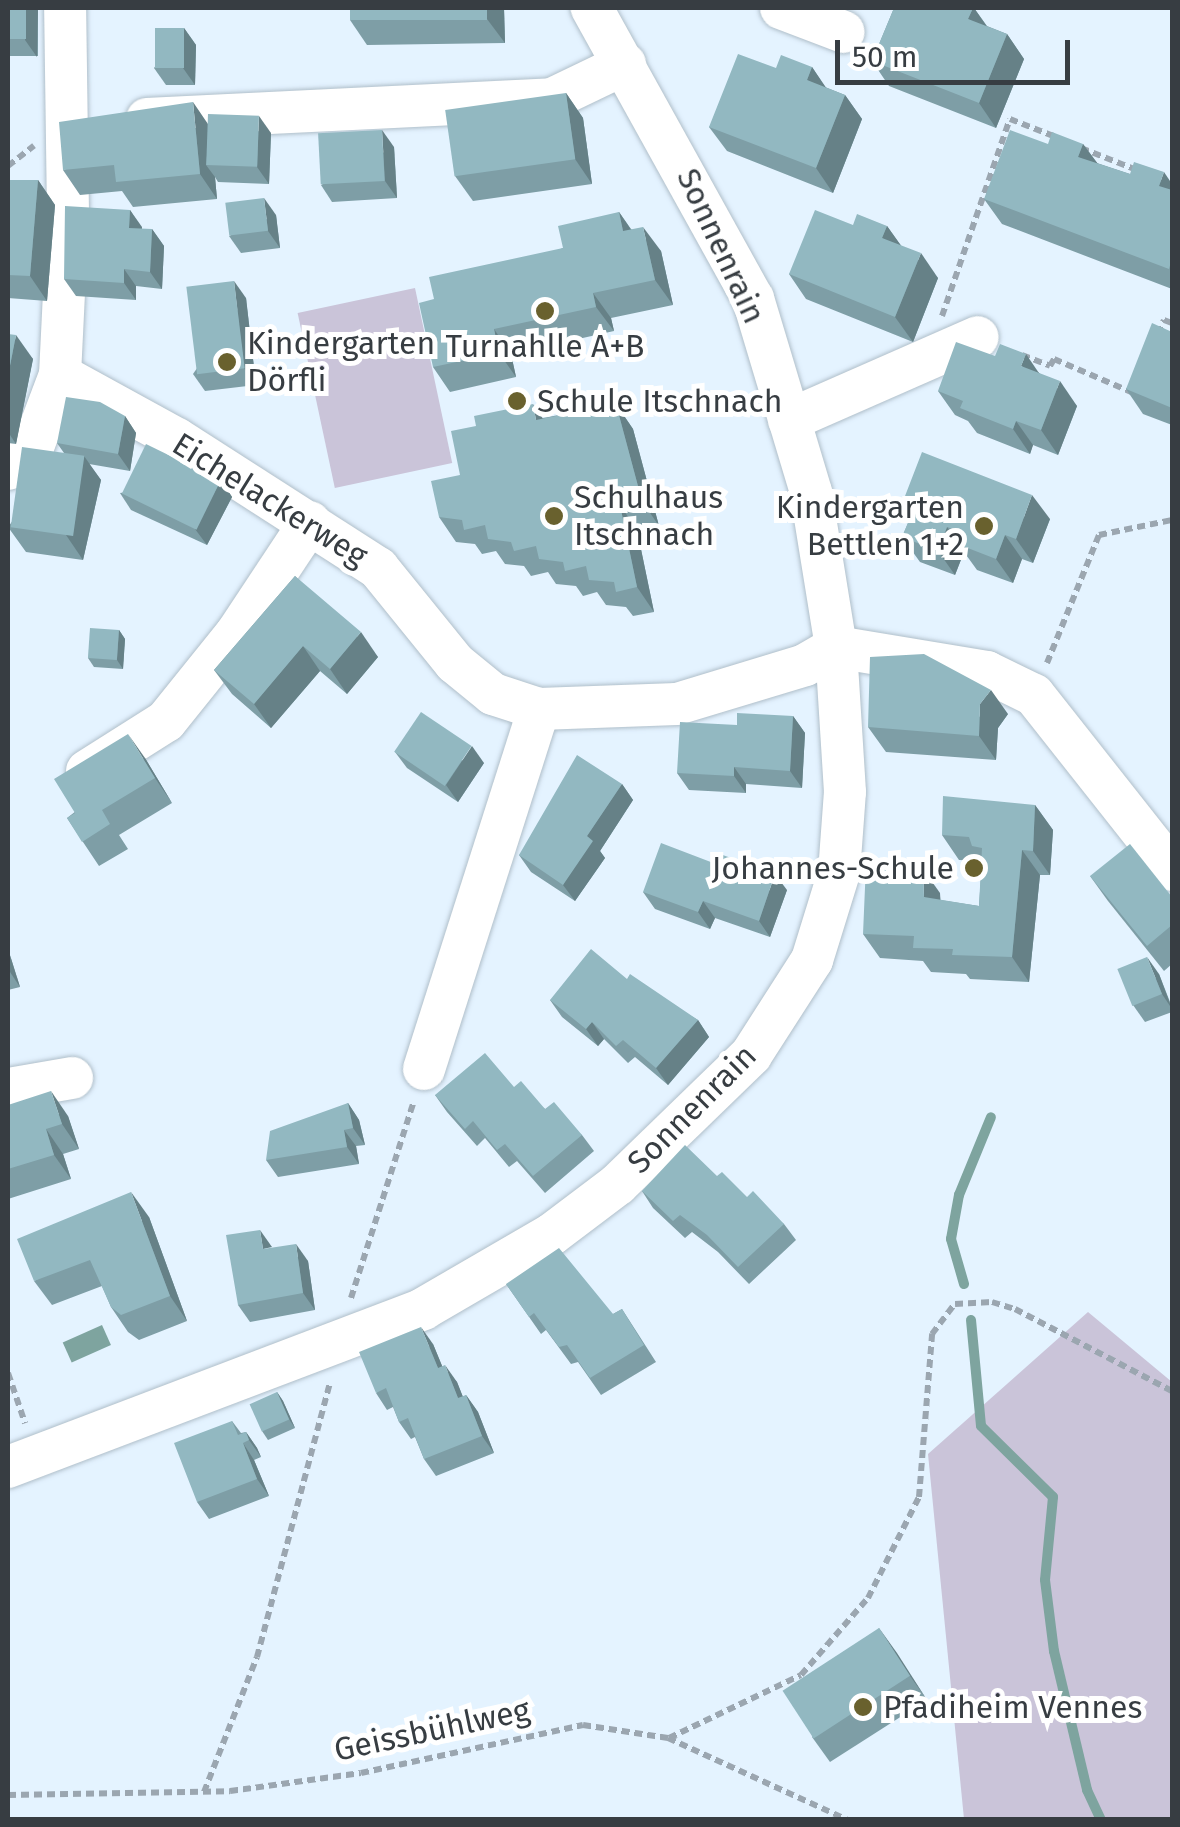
<!DOCTYPE html>
<html>
<head>
<meta charset="utf-8">
<style>
	body { margin:0 }
	#map { position:relative; width:1180px; height:1827px; overflow:hidden; background:#e4f3ff; font-family:"Fira Sans",sans-serif }
	div>[style] { position:absolute }
	[style*='--x'] { left:calc(var(--x)*1px); top:calc(var(--y)*1px); width:calc(var(--w)*1px); rotate:calc(var(--a)*1deg) }
	.green>* { inset:0; background:#cac4d9; transform-origin:0 0 }
	.water>* { inset:0; background:#7ea49f; transform-origin:0 0 }
	.stream>* { height:10px; margin:-5px; padding:0 5px; transform-origin:5px; border-radius:5px; background:#7ea49f }
	.path>* { height:6px; margin-top:-3px; transform-origin:0; background:repeating-linear-gradient(90deg,#9ba6b0 0 8px,transparent 0 13px) }
	.roads { filter:drop-shadow(0 0 2px #b0bfca) drop-shadow(0 0 2px #b0bfca) }
	.minor>* { height:42px; margin:-21px; padding:0 21px; transform-origin:21px; border-radius:21px; background:#fff }
	.wall>* { inset:0; background:#7e9ea6; transform-origin:0 0 }
	.shaded-wall>* { inset:0; background:#668187 }
	.building>* { inset:0; background:#92b8c1; transform-origin:0 0 }
	.dots>* { width:28px; height:28px; translate:-50% -50%; box-sizing:border-box; border:5px solid #fff; border-radius:50% }
	span { translate:-50% -50%; white-space:nowrap; text-align:center; line-height:1.15; -webkit-text-stroke:10px #fff; paint-order:stroke }
	.street-label { font-size:32px; color:#373d42 }
	.poi-label { font-size:32px; color:#373d42 }
	.left { translate:0 -50%; text-align:left }
	.right { translate:-100% -50%; text-align:right }
	.frame { position:absolute; inset:0; border:10px solid #373d42; pointer-events:none }
	.scale { position:absolute; left:835px; top:40px; width:235px; height:45px; box-sizing:border-box; border:5px solid #373d42; border-top:0; padding-left:12px; font-size:30px; line-height:35px; white-space:nowrap; color:#373d42; -webkit-text-stroke:8px #fff; paint-order:stroke }
</style>
</head>
<body>
<div id="map">
	<div class="green">
		<div style="left:415px;top:288px;width:179px;height:120px;rotate:78deg"></div>
		<div style="clip-path:polygon(1088px 1312px,1172px 1382px,1172px 1819px,964px 1819px,928px 1454px)"></div>
	</div>
	<div class="water">
		<div style="left:102px;top:1325px;width:22px;height:43px;rotate:66deg"></div>
	</div>
	<div class="stream">
		<div style="--x:964;--y:1284;--w:47;--a:-106.1"></div>
		<div style="--x:951;--y:1239;--w:45;--a:-79.7"></div>
		<div style="--x:959;--y:1195;--w:84;--a:-67.7"></div>
		<div style="--x:971;--y:1320;--w:106;--a:84.6"></div>
		<div style="--x:981;--y:1426;--w:101;--a:44.6"></div>
		<div style="--x:1053;--y:1497;--w:83;--a:95.5"></div>
		<div style="--x:1045;--y:1580;--w:72;--a:82.8"></div>
		<div style="--x:1054;--y:1651;--w:143;--a:76.6"></div>
		<div style="--x:1087;--y:1790;--w:33;--a:65"></div>
	</div>
	<div class="path">
		<div style="--x:1081;--y:148;--w:62;--a:21.6"></div>
		<div style="--x:8;--y:166;--w:33;--a:-38"></div>
		<div style="--x:942;--y:316;--w:208;--a:-71"></div>
		<div style="--x:1010;--y:119;--w:49;--a:21.4"></div>
		<div style="--x:1158;--y:334;--w:15;--a:-67"></div>
		<div style="--x:1164;--y:320;--w:9;--a:21"></div>
		<div style="--x:1022;--y:355;--w:30;--a:21"></div>
		<div style="--x:1050;--y:366;--w:8;--a:-60"></div>
		<div style="--x:1054;--y:359;--w:84;--a:23.2"></div>
		<div style="--x:1047;--y:663;--w:138;--a:-67.9"></div>
		<div style="--x:1099;--y:535;--w:75;--a:-11.6"></div>
		<div style="--x:351;--y:1298;--w:207;--a:-72.3"></div>
		<div style="--x:8;--y:1373;--w:53;--a:71.2"></div>
		<div style="--x:669;--y:1738;--w:146;--a:-25.5"></div>
		<div style="--x:801;--y:1675;--w:102;--a:-49"></div>
		<div style="--x:868;--y:1598;--w:113;--a:-63.2"></div>
		<div style="--x:919;--y:1497;--w:164;--a:-85.4"></div>
		<div style="--x:932;--y:1334;--w:38;--a:-53"></div>
		<div style="--x:955;--y:1304;--w:37;--a:-3"></div>
		<div style="--x:992;--y:1302;--w:24;--a:17"></div>
		<div style="--x:1015;--y:1309;--w:177;--a:27.6"></div>
		<div style="--x:204;--y:1792;--w:145;--a:-68.6"></div>
		<div style="--x:257;--y:1657;--w:284;--a:-75.1"></div>
		<div style="--x:8;--y:1795;--w:222;--a:-1"></div>
		<div style="--x:230;--y:1791;--w:132;--a:-7.8"></div>
		<div style="--x:361;--y:1773;--w:227;--a:-12.2"></div>
		<div style="--x:583;--y:1725;--w:86;--a:8.7"></div>
		<div style="--x:668;--y:1738;--w:198;--a:24.5"></div>
	</div>
	<div class="roads">
		<div class="minor">
			<div style="--x:781;--y:8;--w:67;--a:20.9"></div>
			<div style="--x:147;--y:119;--w:405;--a:-2.8"></div>
			<div style="--x:552;--y:99;--w:81;--a:-25.6"></div>
			<div style="--x:60;--y:375;--w:133;--a:28.7"></div>
			<div style="--x:177;--y:439;--w:239;--a:32.7"></div>
			<div style="--x:378;--y:568;--w:122;--a:51"></div>
			<div style="--x:455;--y:663;--w:49;--a:39.2"></div>
			<div style="--x:493;--y:694;--w:48;--a:18.1"></div>
			<div style="--x:539;--y:709;--w:138;--a:-2.1"></div>
			<div style="--x:677;--y:704;--w:134;--a:-16.9"></div>
			<div style="--x:805;--y:665;--w:36;--a:-30"></div>
			<div style="--x:836;--y:647;--w:153;--a:9.4"></div>
			<div style="--x:987;--y:672;--w:52;--a:26.1"></div>
			<div style="--x:1034;--y:695;--w:223;--a:51.7"></div>
			<div style="--x:789;--y:420;--w:206;--a:-23.7"></div>
			<div style="--x:8;--y:469;--w:36;--a:-44"></div>
			<div style="--x:34;--y:444;--w:74;--a:-69.4"></div>
			<div style="--x:60;--y:375;--w:161;--a:-87.2"></div>
			<div style="--x:68;--y:214;--w:206;--a:-90.8"></div>
			<div style="--x:87;--y:771;--w:93;--a:-32.3"></div>
			<div style="--x:166;--y:721;--w:112;--a:-51.2"></div>
			<div style="--x:236;--y:634;--w:134;--a:-56.5"></div>
			<div style="--x:424;--y:1069;--w:378;--a:-72.3"></div>
			<div style="--x:8;--y:1089;--w:65;--a:-9.8"></div>
			<div style="--x:8;--y:1467;--w:444;--a:-20.8"></div>
			<div style="--x:423;--y:1309;--w:149;--a:-30.2"></div>
			<div style="--x:552;--y:1234;--w:83;--a:-37.1"></div>
			<div style="--x:618;--y:1184;--w:185;--a:-44.1"></div>
			<div style="--x:751;--y:1055;--w:113;--a:-57.3"></div>
			<div style="--x:812;--y:960;--w:91;--a:-72.8"></div>
			<div style="--x:839;--y:873;--w:81;--a:-85.8"></div>
			<div style="--x:845;--y:792;--w:145;--a:-93.6"></div>
			<div style="--x:836;--y:647;--w:157;--a:-99.2"></div>
			<div style="--x:811;--y:492;--w:202;--a:-106.7"></div>
			<div style="--x:753;--y:299;--w:333;--a:-119"></div>
		</div>
	</div>
	<div class="wall">
		<div style="left:8px;top:8px;width:30px;height:48px"></div>
		<div style="clip-path:polygon(82px 8px,180px 8px,180px 9px)"></div>
		<div style="clip-path:polygon(350px 8px,504px 8px,505px 43px,367px 45px,350px 20px)"></div>
		<div style="clip-path:polygon(894px 8px,974px 8px,987px 26px,1007px 34px,1024px 59px,996px 128px,889px 86px,872px 61px)"></div>
		<div style="clip-path:polygon(184px 28px,196px 45px,195px 85px,166px 85px,154px 68px)"></div>
		<div style="clip-path:polygon(812px 67px,825px 87px,845px 95px,862px 119px,833px 193px,727px 151px,709px 127px,776px 68px)"></div>
		<div style="clip-path:polygon(566px 93px,583px 118px,592px 184px,473px 201px,455px 176px)"></div>
		<div style="clip-path:polygon(208px 124px,271px 133px,269px 184px,218px 182px,215px 177px,217px 199px,133px 207px,122px 191px,80px 195px,63px 170px)"></div>
		<div style="clip-path:polygon(1048px 144px,1083px 144px,1097px 163px,1130px 174px,1172px 184px,1172px 289px,1002px 224px,984px 199px)"></div>
		<div style="clip-path:polygon(394px 147px,397px 198px,332px 202px,321px 185px)"></div>
		<div style="clip-path:polygon(8px 180px,38px 180px,55px 205px,47px 301px,8px 298px)"></div>
		<div style="clip-path:polygon(130px 210px,142px 229px,152px 229px,164px 246px,162px 289px,136px 286px,136px 300px,76px 296px,64px 279px)"></div>
		<div style="clip-path:polygon(619px 212px,631px 229px,661px 251px,673px 305px,611px 318px,614px 331px,511px 354px,516px 377px,450px 392px,433px 367px,434px 299px,563px 248px)"></div>
		<div style="clip-path:polygon(276px 215px,280px 248px,241px 253px,229px 236px)"></div>
		<div style="clip-path:polygon(853px 225px,887px 226px,901px 246px,938px 278px,913px 342px,806px 299px,789px 274px)"></div>
		<div style="clip-path:polygon(246px 298px,256px 385px,205px 391px,193px 374px)"></div>
		<div style="clip-path:polygon(1172px 332px,1172px 425px,1143px 414px,1126px 389px)"></div>
		<div style="clip-path:polygon(8px 334px,33px 359px,16px 444px,8px 443px)"></div>
		<div style="clip-path:polygon(1038px 372px,1077px 406px,1058px 455px,1033px 445px,1030px 454px,977px 433px,968px 421px,955px 415px,938px 391px)"></div>
		<div style="clip-path:polygon(616px 404px,633px 429px,659px 526px,637px 530px,654px 612px,633px 616px,626px 607px,606px 605px,597px 592px,583px 596px,576px 586px,556px 584px,548px 572px,531px 576px,524px 566px,505px 564px,496px 551px,482px 554px,475px 544px,456px 542px,439px 517px,460px 475px,543px 418px)"></div>
		<div style="clip-path:polygon(125px 416px,136px 433px,130px 471px,89px 464px,101px 480px,83px 560px,26px 552px,8px 527px,64px 453px,57px 443px)"></div>
		<div style="clip-path:polygon(221px 480px,232px 497px,207px 545px,131px 510px,120px 493px)"></div>
		<div style="clip-path:polygon(900px 509px,1050px 519px,1033px 563px,1022px 559px,1013px 583px,977px 570px,964px 552px,955px 575px,920px 562px,902px 537px,909px 521px)"></div>
		<div style="clip-path:polygon(295px 576px,378px 657px,347px 694px,320px 671px,271px 728px,232px 694px,214px 670px)"></div>
		<div style="clip-path:polygon(119px 630px,125px 639px,123px 669px,94px 667px,88px 658px)"></div>
		<div style="clip-path:polygon(1008px 714px,998px 728px,996px 760px,886px 752px,868px 727px)"></div>
		<div style="clip-path:polygon(793px 716px,805px 733px,802px 788px,746px 784px,746px 793px,689px 790px,677px 773px,737px 725px)"></div>
		<div style="clip-path:polygon(395px 752px,484px 763px,458px 802px,407px 768px)"></div>
		<div style="clip-path:polygon(145px 758px,172px 803px,119px 835px,128px 849px,99px 866px,67px 818px)"></div>
		<div style="clip-path:polygon(622px 784px,633px 800px,600px 851px,605px 858px,575px 901px,531px 872px,519px 855px)"></div>
		<div style="clip-path:polygon(1035px 805px,1053px 830px,1050px 875px,1040px 875px,1029px 982px,970px 979px,966px 974px,931px 972px,923px 961px,880px 958px,863px 934px,940px 893px,940px 900px,979px 906px,982px 861px,959px 860px,942px 835px)"></div>
		<div style="clip-path:polygon(1090px 876px,1172px 897px,1172px 964px,1164px 971px,1108px 901px)"></div>
		<div style="clip-path:polygon(787px 890px,770px 937px,715px 918px,710px 929px,655px 909px,643px 892px)"></div>
		<div style="clip-path:polygon(8px 949px,20px 987px,8px 990px)"></div>
		<div style="clip-path:polygon(1159px 974px,1172px 1007px,1172px 1012px,1145px 1022px,1133px 1005px)"></div>
		<div style="clip-path:polygon(627px 979px,698px 1020px,709px 1037px,668px 1085px,635px 1057px,628px 1063px,604px 1039px,598px 1046px,562px 1017px,550px 1000px)"></div>
		<div style="clip-path:polygon(514px 1087px,582px 1135px,594px 1151px,545px 1193px,517px 1161px,509px 1167px,485px 1138px,477px 1146px,447px 1112px,435px 1095px)"></div>
		<div style="clip-path:polygon(348px 1103px,359px 1120px,365px 1145px,356px 1146px,359px 1164px,278px 1177px,266px 1160px)"></div>
		<div style="clip-path:polygon(8px 1105px,68px 1116px,79px 1149px,63px 1154px,71px 1179px,8px 1199px)"></div>
		<div style="clip-path:polygon(717px 1176px,784px 1224px,796px 1240px,749px 1284px,718px 1252px,692px 1232px,685px 1238px,653px 1208px,642px 1191px)"></div>
		<div style="clip-path:polygon(149px 1217px,187px 1321px,139px 1340px,128px 1332px,111px 1307px,102px 1286px,52px 1305px,34px 1281px)"></div>
		<div style="clip-path:polygon(272px 1248px,308px 1261px,315px 1310px,250px 1322px,238px 1305px)"></div>
		<div style="clip-path:polygon(506px 1284px,613px 1314px,622px 1309px,656px 1362px,601px 1395px,578px 1362px,571px 1364px,546px 1330px,541px 1334px)"></div>
		<div style="clip-path:polygon(433px 1344px,442px 1366px,457px 1382px,463px 1397px,466px 1395px,478px 1412px,494px 1453px,436px 1476px,424px 1459px,415px 1437px,411px 1439px,399px 1422px,393px 1407px,387px 1410px,376px 1393px)"></div>
		<div style="clip-path:polygon(277px 1392px,283px 1401px,295px 1428px,268px 1440px,262px 1431px)"></div>
		<div style="clip-path:polygon(232px 1421px,241px 1433px,246px 1432px,257px 1448px,261px 1457px,254px 1460px,269px 1496px,209px 1519px,197px 1502px)"></div>
		<div style="clip-path:polygon(879px 1628px,927px 1700px,830px 1762px,812px 1737px)"></div>
	</div>
	<div class="shaded-wall">
		<div style="clip-path:polygon(26px 8px,38px 8px,37px 57px,25px 40px)"></div>
		<div style="clip-path:polygon(487px 8px,504px 8px,505px 43px,487px 19px)"></div>
		<div style="clip-path:polygon(973px 8px,974px 8px,990px 31px,968px 19px)"></div>
		<div style="clip-path:polygon(184px 28px,196px 45px,195px 85px,183px 68px)"></div>
		<div style="clip-path:polygon(1007px 34px,1024px 59px,996px 128px,979px 103px)"></div>
		<div style="clip-path:polygon(812px 67px,829px 92px,807px 80px)"></div>
		<div style="clip-path:polygon(566px 93px,583px 118px,592px 184px,575px 159px)"></div>
		<div style="clip-path:polygon(845px 95px,862px 119px,833px 193px,816px 168px)"></div>
		<div style="clip-path:polygon(193px 102px,210px 127px,206px 165px,215px 177px,217px 199px,200px 174px)"></div>
		<div style="clip-path:polygon(259px 116px,271px 133px,269px 184px,257px 167px)"></div>
		<div style="clip-path:polygon(382px 130px,394px 147px,397px 198px,385px 181px)"></div>
		<div style="clip-path:polygon(1083px 144px,1101px 168px,1078px 157px)"></div>
		<div style="clip-path:polygon(1164px 172px,1172px 184px,1172px 205px,1159px 186px)"></div>
		<div style="clip-path:polygon(38px 180px,55px 205px,47px 301px,30px 276px)"></div>
		<div style="clip-path:polygon(264px 198px,276px 215px,280px 248px,268px 231px)"></div>
		<div style="clip-path:polygon(130px 210px,142px 227px,141px 245px,129px 228px)"></div>
		<div style="clip-path:polygon(619px 212px,636px 237px,623px 231px)"></div>
		<div style="clip-path:polygon(887px 226px,905px 251px,882px 238px)"></div>
		<div style="clip-path:polygon(643px 227px,661px 251px,673px 305px,655px 280px)"></div>
		<div style="clip-path:polygon(152px 229px,164px 246px,162px 289px,150px 272px)"></div>
		<div style="clip-path:polygon(921px 253px,938px 278px,913px 342px,895px 317px)"></div>
		<div style="clip-path:polygon(124px 269px,136px 286px,136px 300px,124px 283px)"></div>
		<div style="clip-path:polygon(234px 281px,246px 298px,256px 385px,244px 368px)"></div>
		<div style="clip-path:polygon(593px 293px,611px 318px,614px 331px,596px 307px)"></div>
		<div style="clip-path:polygon(494px 329px,511px 354px,516px 377px,499px 353px)"></div>
		<div style="clip-path:polygon(16px 335px,33px 359px,16px 444px,8px 432px,8px 376px)"></div>
		<div style="clip-path:polygon(1026px 354px,1043px 379px,1021px 366px)"></div>
		<div style="clip-path:polygon(1060px 381px,1077px 406px,1058px 455px,1041px 430px)"></div>
		<div style="clip-path:polygon(533px 404px,550px 429px,536px 420px)"></div>
		<div style="clip-path:polygon(616px 404px,633px 429px,659px 526px,642px 501px)"></div>
		<div style="clip-path:polygon(125px 416px,136px 433px,130px 471px,118px 454px)"></div>
		<div style="clip-path:polygon(1016px 421px,1033px 445px,1030px 454px,1013px 429px)"></div>
		<div style="clip-path:polygon(84px 456px,101px 480px,83px 560px,66px 535px)"></div>
		<div style="clip-path:polygon(221px 480px,232px 497px,207px 545px,195px 529px)"></div>
		<div style="clip-path:polygon(1032px 495px,1050px 519px,1033px 563px,1016px 539px)"></div>
		<div style="clip-path:polygon(620px 505px,637px 530px,654px 612px,637px 587px)"></div>
		<div style="clip-path:polygon(947px 527px,964px 552px,955px 575px,938px 551px)"></div>
		<div style="clip-path:polygon(1005px 535px,1022px 559px,1013px 583px,996px 559px)"></div>
		<div style="clip-path:polygon(119px 630px,125px 639px,123px 669px,117px 660px)"></div>
		<div style="clip-path:polygon(361px 632px,378px 657px,347px 694px,330px 669px)"></div>
		<div style="clip-path:polygon(303px 646px,320px 671px,271px 728px,254px 704px)"></div>
		<div style="clip-path:polygon(991px 690px,1008px 714px,998px 728px,996px 760px,979px 736px,980px 704px)"></div>
		<div style="clip-path:polygon(793px 716px,805px 733px,802px 788px,790px 771px)"></div>
		<div style="clip-path:polygon(128px 734px,145px 758px,172px 803px,155px 778px)"></div>
		<div style="clip-path:polygon(472px 746px,484px 763px,458px 802px,446px 785px)"></div>
		<div style="clip-path:polygon(734px 767px,746px 784px,746px 793px,734px 776px)"></div>
		<div style="clip-path:polygon(622px 784px,633px 800px,600px 851px,605px 858px,575px 901px,563px 885px,587px 836px)"></div>
		<div style="clip-path:polygon(1035px 805px,1053px 830px,1050px 875px,1033px 851px)"></div>
		<div style="clip-path:polygon(1022px 850px,1040px 875px,1029px 982px,1012px 957px)"></div>
		<div style="clip-path:polygon(923px 869px,940px 893px,942px 922px,924px 897px)"></div>
		<div style="clip-path:polygon(775px 874px,787px 890px,770px 937px,759px 921px)"></div>
		<div style="clip-path:polygon(703px 901px,715px 918px,710px 929px,698px 912px)"></div>
		<div style="clip-path:polygon(8px 949px,20px 987px,8px 969px)"></div>
		<div style="clip-path:polygon(1147px 957px,1159px 974px,1172px 1009px,1162px 994px)"></div>
		<div style="clip-path:polygon(698px 1020px,709px 1037px,668px 1085px,656px 1068px)"></div>
		<div style="clip-path:polygon(592px 1022px,604px 1039px,598px 1046px,586px 1029px)"></div>
		<div style="clip-path:polygon(51px 1091px,68px 1116px,79px 1149px,62px 1124px)"></div>
		<div style="clip-path:polygon(348px 1103px,359px 1120px,365px 1145px,353px 1128px)"></div>
		<div style="clip-path:polygon(46px 1129px,63px 1154px,71px 1179px,54px 1155px)"></div>
		<div style="clip-path:polygon(344px 1130px,356px 1146px,359px 1164px,347px 1147px)"></div>
		<div style="clip-path:polygon(131px 1192px,149px 1217px,187px 1321px,170px 1296px)"></div>
		<div style="clip-path:polygon(260px 1230px,272px 1247px,263px 1249px)"></div>
		<div style="clip-path:polygon(296px 1244px,308px 1261px,315px 1310px,303px 1293px)"></div>
		<div style="clip-path:polygon(421px 1327px,433px 1344px,450px 1385px,438px 1368px)"></div>
		<div style="clip-path:polygon(445px 1365px,457px 1382px,470px 1415px,458px 1398px)"></div>
		<div style="clip-path:polygon(277px 1392px,283px 1401px,295px 1428px,289px 1419px)"></div>
		<div style="clip-path:polygon(466px 1395px,478px 1412px,494px 1453px,482px 1436px)"></div>
		<div style="clip-path:polygon(246px 1432px,257px 1448px,261px 1457px,249px 1440px)"></div>
		<div style="clip-path:polygon(243px 1443px,254px 1460px,269px 1496px,257px 1479px)"></div>
		<div style="clip-path:polygon(879px 1628px,897px 1653px,927px 1700px,910px 1676px)"></div>
	</div>
	<div class="building">
		<div style="left:8px;top:8px;width:18px;height:31px"></div>
		<div style="left:350px;top:8px;width:137px;height:12px"></div>
		<div style="clip-path:polygon(894px 8px,973px 8px,968px 19px,1007px 34px,979px 103px,872px 61px)"></div>
		<div style="left:155px;top:28px;width:29px;height:40px"></div>
		<div style="clip-path:polygon(738px 54px,776px 68px,781px 55px,812px 67px,807px 80px,845px 95px,816px 168px,709px 127px)"></div>
		<div style="left:566px;top:93px;width:67px;height:122px;rotate:82deg"></div>
		<div style="clip-path:polygon(193px 102px,200px 174px,116px 182px,114px 165px,63px 170px,59px 122px)"></div>
		<div style="left:208px;top:114px;width:51px;height:51px;rotate:2deg"></div>
		<div style="left:382px;top:130px;width:51px;height:64px;rotate:87deg"></div>
		<div style="clip-path:polygon(1010px 130px,1048px 144px,1052px 132px,1083px 144px,1078px 157px,1130px 174px,1134px 162px,1164px 172px,1159px 186px,1172px 190px,1172px 258px,1169px 269px,984px 199px)"></div>
		<div style="clip-path:polygon(8px 180px,38px 180px,30px 276px,8px 275px)"></div>
		<div style="left:264px;top:198px;width:33px;height:39px;rotate:83deg"></div>
		<div style="clip-path:polygon(65px 206px,130px 210px,129px 228px,152px 229px,150px 272px,124px 269px,124px 283px,64px 279px)"></div>
		<div style="clip-path:polygon(815px 210px,853px 225px,857px 214px,887px 226px,882px 238px,921px 253px,895px 317px,789px 274px)"></div>
		<div style="clip-path:polygon(619px 212px,623px 231px,643px 227px,655px 280px,593px 293px,596px 307px,494px 329px,499px 353px,433px 367px,419px 303px,434px 299px,429px 277px,563px 248px,558px 226px)"></div>
		<div style="left:234px;top:281px;width:88px;height:48px;rotate:83deg"></div>
		<div style="clip-path:polygon(1152px 323px,1172px 332px,1172px 408px,1126px 389px)"></div>
		<div style="clip-path:polygon(8px 334px,16px 335px,8px 376px)"></div>
		<div style="clip-path:polygon(956px 342px,995px 356px,1000px 344px,1026px 354px,1021px 366px,1060px 381px,1041px 430px,1016px 421px,1013px 429px,960px 408px,963px 401px,938px 391px)"></div>
		<div style="clip-path:polygon(66px 397px,100px 402px,125px 416px,118px 454px,57px 443px)"></div>
		<div style="clip-path:polygon(533px 404px,536px 420px,616px 404px,642px 501px,620px 505px,637px 587px,616px 592px,614px 582px,589px 580px,586px 566px,565px 571px,563px 562px,539px 559px,536px 546px,514px 551px,511px 542px,488px 539px,485px 525px,464px 530px,462px 520px,439px 517px,431px 481px,460px 475px,451px 431px,476px 426px,474px 416px)"></div>
		<div style="left:146px;top:444px;width:83px;height:55px;rotate:26deg"></div>
		<div style="left:22px;top:447px;width:63px;height:81px;rotate:8deg"></div>
		<div style="clip-path:polygon(922px 452px,1032px 495px,1016px 539px,1005px 535px,996px 559px,960px 545px,964px 533px,947px 527px,938px 551px,902px 537px,912px 513px,900px 509px)"></div>
		<div style="clip-path:polygon(295px 576px,361px 632px,330px 669px,303px 646px,254px 704px,214px 670px)"></div>
		<div style="left:90px;top:628px;width:29px;height:30px;rotate:4deg"></div>
		<div style="clip-path:polygon(924px 654px,991px 690px,980px 704px,979px 736px,868px 727px,870px 657px)"></div>
		<div style="left:421px;top:712px;width:61px;height:48px;rotate:34deg"></div>
		<div style="clip-path:polygon(737px 713px,793px 716px,790px 771px,734px 767px,734px 776px,677px 773px,680px 722px,737px 725px)"></div>
		<div style="clip-path:polygon(128px 734px,155px 778px,102px 810px,110px 824px,82px 842px,67px 818px,75px 813px,54px 779px)"></div>
		<div style="clip-path:polygon(577px 755px,622px 784px,587px 836px,593px 841px,563px 885px,519px 855px)"></div>
		<div style="clip-path:polygon(943px 796px,1035px 805px,1033px 851px,1022px 850px,1012px 957px,952px 955px,953px 949px,913px 948px,914px 936px,863px 934px,866px 864px,923px 869px,924px 897px,979px 906px,982px 848px,972px 846px,969px 837px,942px 835px)"></div>
		<div style="clip-path:polygon(661px 843px,716px 864px,720px 854px,775px 874px,759px 921px,703px 901px,698px 912px,643px 892px)"></div>
		<div style="clip-path:polygon(1130px 844px,1172px 897px,1172px 925px,1147px 946px,1090px 876px)"></div>
		<div style="clip-path:polygon(591px 949px,627px 979px,630px 974px,698px 1020px,656px 1068px,623px 1040px,616px 1046px,592px 1022px,586px 1029px,550px 1000px)"></div>
		<div style="left:1147px;top:957px;width:40px;height:32px;rotate:68deg"></div>
		<div style="clip-path:polygon(485px 1053px,514px 1087px,521px 1081px,545px 1109px,554px 1102px,582px 1135px,533px 1176px,505px 1144px,497px 1150px,473px 1121px,465px 1129px,435px 1095px)"></div>
		<div style="clip-path:polygon(51px 1091px,62px 1124px,46px 1129px,54px 1155px,8px 1169px,8px 1105px)"></div>
		<div style="clip-path:polygon(348px 1103px,353px 1128px,344px 1130px,347px 1147px,266px 1160px,270px 1131px)"></div>
		<div style="clip-path:polygon(685px 1145px,717px 1176px,722px 1172px,747px 1197px,753px 1191px,784px 1224px,738px 1267px,707px 1235px,680px 1215px,673px 1221px,642px 1191px)"></div>
		<div style="clip-path:polygon(131px 1192px,170px 1296px,121px 1315px,111px 1307px,90px 1260px,34px 1281px,17px 1239px)"></div>
		<div style="clip-path:polygon(260px 1230px,263px 1249px,296px 1244px,303px 1293px,238px 1305px,226px 1235px)"></div>
		<div style="clip-path:polygon(559px 1248px,613px 1314px,622px 1309px,644px 1345px,590px 1378px,567px 1345px,559px 1347px,534px 1313px,529px 1317px,506px 1284px)"></div>
		<div style="clip-path:polygon(421px 1327px,438px 1368px,445px 1365px,458px 1398px,466px 1395px,482px 1436px,424px 1459px,408px 1418px,399px 1422px,386px 1388px,376px 1393px,359px 1352px)"></div>
		<div style="left:277px;top:1392px;width:30px;height:30px;rotate:66deg"></div>
		<div style="clip-path:polygon(232px 1421px,238px 1435px,246px 1432px,249px 1440px,243px 1443px,257px 1479px,197px 1502px,174px 1443px)"></div>
		<div style="left:879px;top:1628px;width:57px;height:115px;rotate:57deg"></div>
	</div>
	<div class="dots">
		<div style="left:545px;top:311px;background:#69612e"></div>
		<div style="left:227px;top:362px;background:#69612e"></div>
		<div style="left:517px;top:401px;background:#69612e"></div>
		<div style="left:554px;top:516px;background:#69612e"></div>
		<div style="left:984px;top:526px;background:#69612e"></div>
		<div style="left:974px;top:868px;background:#69612e"></div>
		<div style="left:863px;top:1707px;background:#69612e"></div>
	</div>
	<div class="street-label">
		<span style="left:721px;top:246px;rotate:65deg">Sonnenrain</span>
		<span style="left:270px;top:500px;rotate:32deg">Eichelackerweg</span>
		<span style="left:692px;top:1109px;rotate:-45deg">Sonnenrain</span>
		<span style="left:432px;top:1730px;rotate:-12deg">Geissbühlweg</span>
	</div>
	<div class="poi-label">
		<span class="left" style="left:247px;top:362px">Kindergarten<br>Dörfli</span>
		<span style="left:545px;top:346px">Turnahlle A+B</span>
		<span class="left" style="left:537px;top:401px">Schule Itschnach</span>
		<span class="left" style="left:574px;top:516px">Schulhaus<br>Itschnach</span>
		<span class="right" style="left:964px;top:526px">Kindergarten<br>Bettlen 1+2</span>
		<span class="right" style="left:954px;top:868px">Johannes-Schule</span>
		<span class="left" style="left:883px;top:1707px">Pfadiheim Vennes</span>
	</div>
	<div class="frame"></div>
	<div class="scale">50 m</div>
</div>
</body>
</html>
